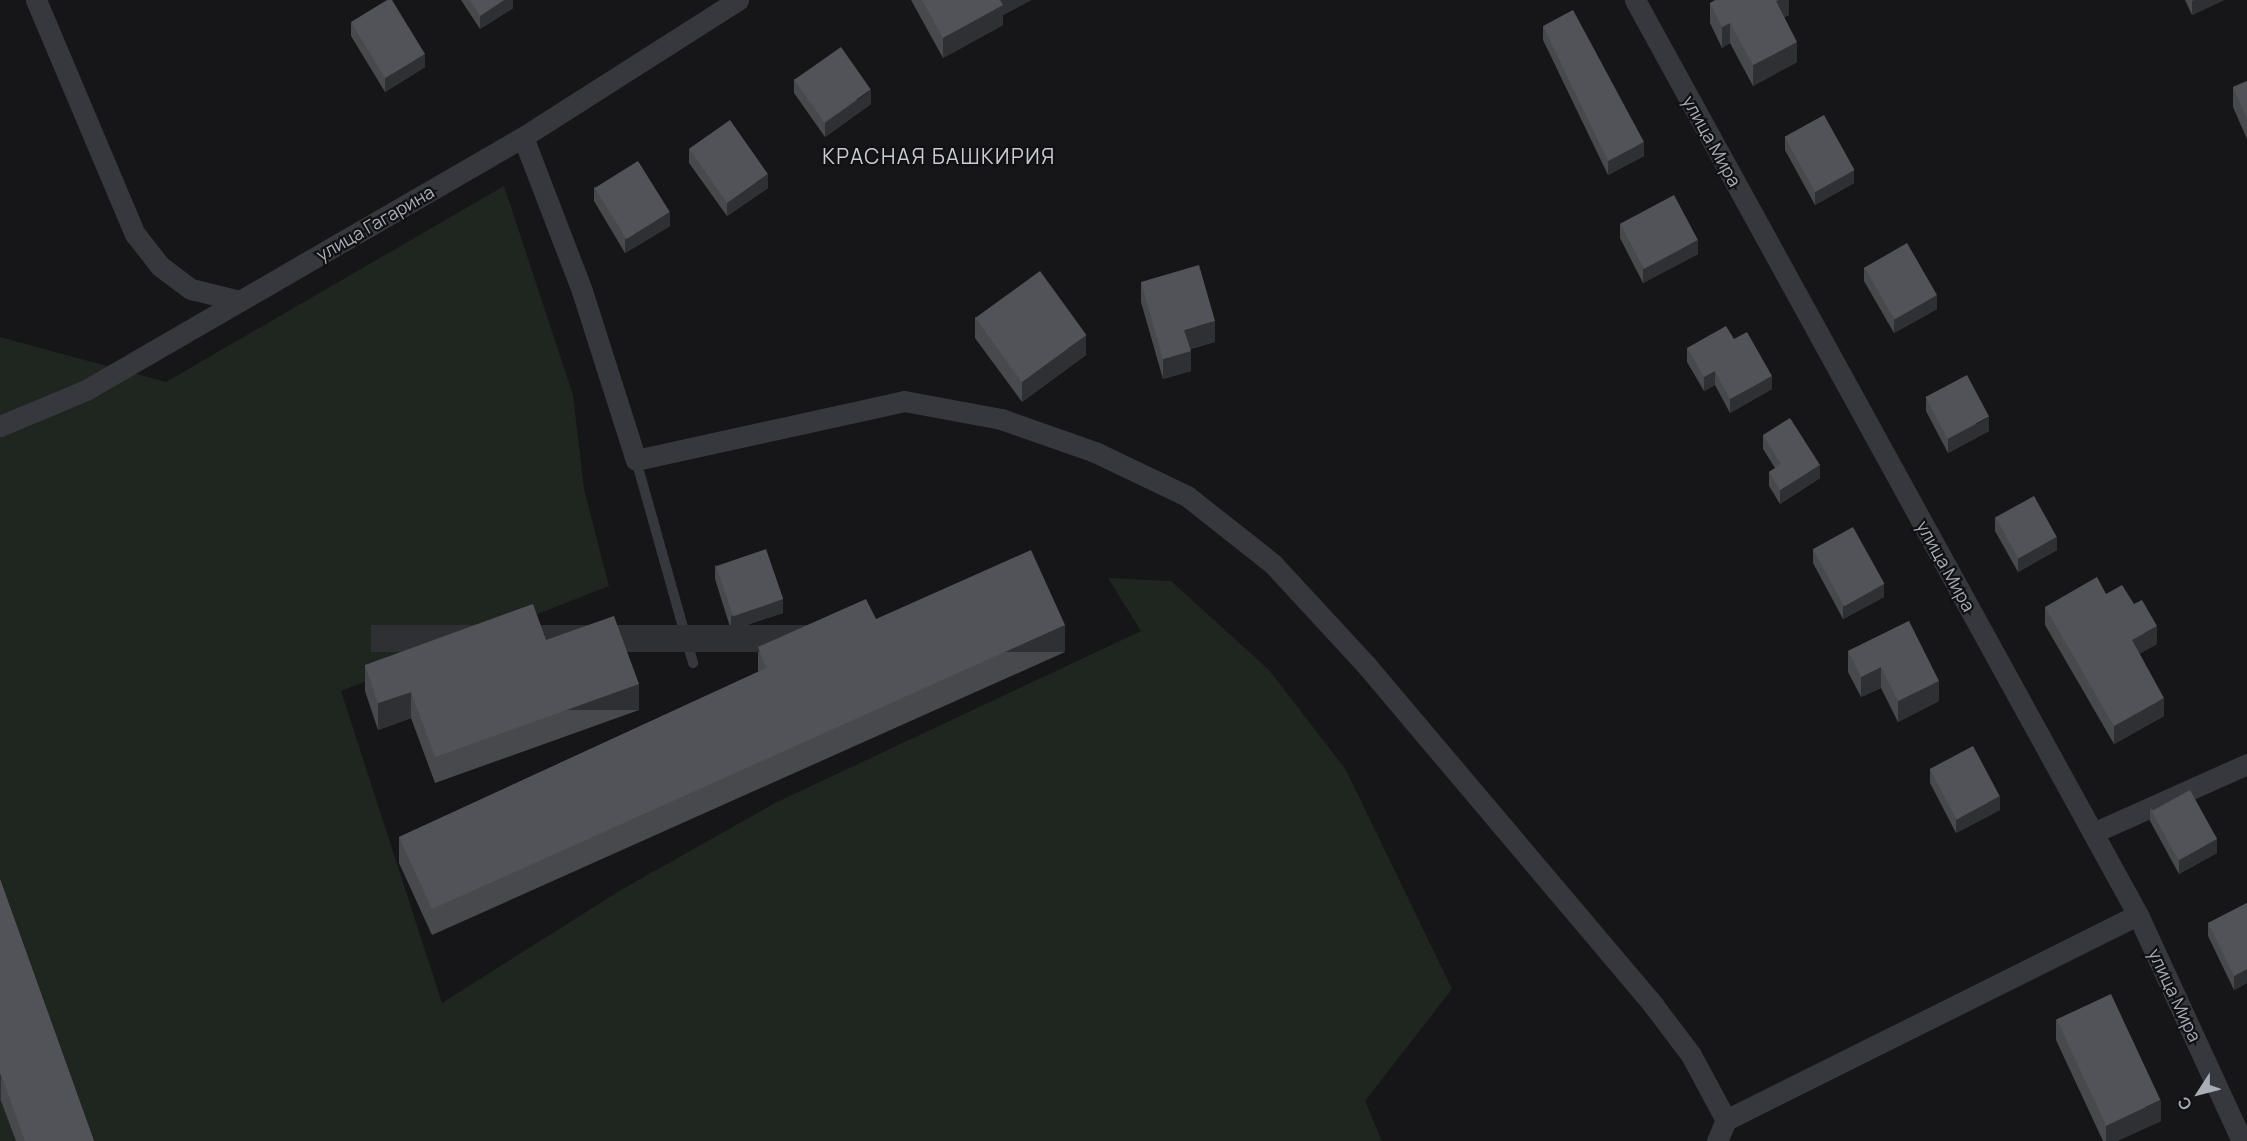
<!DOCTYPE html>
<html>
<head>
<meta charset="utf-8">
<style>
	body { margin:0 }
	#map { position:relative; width:2247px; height:1141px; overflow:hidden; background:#161618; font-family:Manrope,sans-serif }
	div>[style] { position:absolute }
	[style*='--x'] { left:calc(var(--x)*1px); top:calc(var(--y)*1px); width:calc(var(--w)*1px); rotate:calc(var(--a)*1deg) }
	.green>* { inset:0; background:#1e261f }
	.service>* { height:10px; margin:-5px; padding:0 5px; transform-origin:5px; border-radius:5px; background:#37383d }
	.minor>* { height:21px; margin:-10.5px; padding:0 10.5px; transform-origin:10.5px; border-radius:10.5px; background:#37383d }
	.wall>* { inset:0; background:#47494d }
	.shaded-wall>* { inset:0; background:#2f3033; transform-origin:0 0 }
	.building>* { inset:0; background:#525359; transform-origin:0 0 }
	span { translate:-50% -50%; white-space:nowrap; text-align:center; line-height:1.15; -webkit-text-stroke:4.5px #111113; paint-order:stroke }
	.street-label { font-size:18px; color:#a8adb8 }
	.quarter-label { font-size:21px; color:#c9ccd4; letter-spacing:1.5px }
	.north { position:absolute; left:2169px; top:1063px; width:60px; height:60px; -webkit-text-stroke:4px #111113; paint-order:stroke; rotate:234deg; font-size:16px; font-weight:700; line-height:24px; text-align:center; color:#a8adb8 }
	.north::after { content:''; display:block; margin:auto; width:21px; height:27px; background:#a8adb8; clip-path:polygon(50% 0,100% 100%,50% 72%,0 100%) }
</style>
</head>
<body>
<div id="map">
	<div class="green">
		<div style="clip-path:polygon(504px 186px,573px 395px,584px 489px,609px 586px,341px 691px,442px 1003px,621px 890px,775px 803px,1141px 631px,1108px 578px,1171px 581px,1269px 670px,1346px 770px,1452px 989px,1365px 1101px,1382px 1141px,0 1141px,0 337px,166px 382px)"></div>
	</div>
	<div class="service">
		<div style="--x:636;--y:460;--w:211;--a:74.3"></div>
	</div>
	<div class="minor">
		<div style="--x:36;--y:0;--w:254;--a:67.1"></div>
		<div style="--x:135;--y:234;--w:41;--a:52"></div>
		<div style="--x:160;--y:266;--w:39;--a:37"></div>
		<div style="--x:191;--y:289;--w:50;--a:13.8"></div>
		<div style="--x:1635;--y:0;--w:1044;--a:61.2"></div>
		<div style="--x:2138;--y:915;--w:249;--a:65.3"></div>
		<div style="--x:523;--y:137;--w:165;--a:69"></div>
		<div style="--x:582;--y:291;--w:177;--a:72.3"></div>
		<div style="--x:636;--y:460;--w:274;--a:-12.4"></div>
		<div style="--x:904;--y:401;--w:99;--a:10.5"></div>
		<div style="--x:1001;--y:419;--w:100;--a:19.3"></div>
		<div style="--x:1095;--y:452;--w:102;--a:25.6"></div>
		<div style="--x:1187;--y:496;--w:110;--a:38.3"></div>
		<div style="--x:1273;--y:564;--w:139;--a:47.3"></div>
		<div style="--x:1367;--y:666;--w:445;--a:49.8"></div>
		<div style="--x:1654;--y:1006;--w:61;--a:52.9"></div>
		<div style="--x:1691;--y:1055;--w:74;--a:61.7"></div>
		<div style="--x:0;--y:426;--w:93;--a:-22.7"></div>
		<div style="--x:86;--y:390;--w:505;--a:-30.07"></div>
		<div style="--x:523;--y:137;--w:255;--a:-32.5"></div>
		<div style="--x:2093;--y:833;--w:169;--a:-24.1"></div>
		<div style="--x:1717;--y:1141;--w:23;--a:-67"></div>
		<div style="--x:1726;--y:1120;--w:460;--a:-26.5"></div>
	</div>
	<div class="wall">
		<div style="clip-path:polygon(461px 0,513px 0,513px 8px,480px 29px)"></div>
		<div style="clip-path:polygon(911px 0,1031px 0,1003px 15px,1003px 25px,943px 58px)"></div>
		<div style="clip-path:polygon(1789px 0,1789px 15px,1784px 17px,1797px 62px,1753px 86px,1730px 43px,1722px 48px,1710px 23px,1710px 3px)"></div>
		<div style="clip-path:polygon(2185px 0,2224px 0,2192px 15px)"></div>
		<div style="clip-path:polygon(351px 22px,425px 67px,385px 92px,351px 36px)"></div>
		<div style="clip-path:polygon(1543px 26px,1644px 156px,1608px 175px,1543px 40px)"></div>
		<div style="clip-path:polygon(794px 79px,871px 104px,825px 137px,794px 93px)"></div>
		<div style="clip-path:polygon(2247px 81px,2247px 139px,2233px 107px,2233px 87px)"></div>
		<div style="clip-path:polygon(1785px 137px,1854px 183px,1815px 205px,1785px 150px)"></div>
		<div style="clip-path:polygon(689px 149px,768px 188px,727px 216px,689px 163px)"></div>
		<div style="clip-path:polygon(594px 187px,670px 226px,625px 253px,594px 201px)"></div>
		<div style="clip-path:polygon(1620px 224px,1698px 254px,1643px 283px,1620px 238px)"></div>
		<div style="clip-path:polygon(1864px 267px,1937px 309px,1894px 333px,1864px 281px)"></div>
		<div style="clip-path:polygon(1141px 282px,1215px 342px,1190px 349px,1191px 371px,1163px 379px,1141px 302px)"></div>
		<div style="clip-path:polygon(975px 317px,1086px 355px,1022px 402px,975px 338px)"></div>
		<div style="clip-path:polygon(1734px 339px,1772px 389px,1730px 413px,1715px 385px,1704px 391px,1687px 362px,1687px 348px)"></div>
		<div style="clip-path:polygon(1926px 397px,1989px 431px,1948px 453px,1926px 411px)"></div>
		<div style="clip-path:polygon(1763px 435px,1820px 478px,1780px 504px,1769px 486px,1769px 472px,1775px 468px,1763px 449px)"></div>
		<div style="clip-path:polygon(1995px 517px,2057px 550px,2018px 572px,1995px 531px)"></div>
		<div style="clip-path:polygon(1813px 549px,1884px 597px,1843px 619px,1813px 563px)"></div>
		<div style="clip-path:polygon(715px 565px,783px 613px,731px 630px,715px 579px)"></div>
		<div style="clip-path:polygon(2106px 594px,2157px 644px,2139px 654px,2164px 716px,2114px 744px,2045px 625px,2045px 607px)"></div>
		<div style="clip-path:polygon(876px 619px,1065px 652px,432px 935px,399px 863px,399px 837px,758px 672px,758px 647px)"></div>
		<div style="clip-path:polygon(1909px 621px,1939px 701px,1898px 722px,1881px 688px,1861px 697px,1848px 672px,1848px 651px)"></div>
		<div style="clip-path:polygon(546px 640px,639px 710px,435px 783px,411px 718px,378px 730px,365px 691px,365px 665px)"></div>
		<div style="clip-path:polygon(1930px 769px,2000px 810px,1956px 833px,1930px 783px)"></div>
		<div style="clip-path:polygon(2150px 808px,2217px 853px,2179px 874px,2150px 821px)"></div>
		<div style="clip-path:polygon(0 879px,94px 1141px,16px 1141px,1px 1101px,0 1101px)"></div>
		<div style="clip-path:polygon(2247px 903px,2247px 983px,2234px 990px,2208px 936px,2208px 923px)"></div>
		<div style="clip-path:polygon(2056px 1019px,2161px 1121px,2117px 1141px,2103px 1141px,2056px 1040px)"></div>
	</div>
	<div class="shaded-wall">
		<div style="clip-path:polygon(504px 0,513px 0,513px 8px,480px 29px,480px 16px)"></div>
		<div style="clip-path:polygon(998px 0,1031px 0,1003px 15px,1003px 25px,943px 58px,943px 38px)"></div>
		<div style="clip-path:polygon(1779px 0,1789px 0,1789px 15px,1776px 22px,1776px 1px)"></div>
		<div style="clip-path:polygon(2194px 0,2224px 0,2192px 15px,2192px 1px)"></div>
		<div style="clip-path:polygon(1730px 23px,1730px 43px,1722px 48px,1722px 27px)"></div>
		<div style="clip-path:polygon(1797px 42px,1797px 62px,1753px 86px,1753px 65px)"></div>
		<div style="clip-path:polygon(425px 54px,425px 67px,385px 92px,385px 78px)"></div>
		<div style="clip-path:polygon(871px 90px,871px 104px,825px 137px,825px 123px)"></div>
		<div style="clip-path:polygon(1644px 142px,1644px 156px,1608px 175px,1608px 161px)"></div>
		<div style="clip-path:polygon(1854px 170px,1854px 183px,1815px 205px,1815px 191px)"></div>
		<div style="clip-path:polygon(768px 174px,768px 188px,727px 216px,727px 203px)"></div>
		<div style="clip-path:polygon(670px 212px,670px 226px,625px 253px,625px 239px)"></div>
		<div style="clip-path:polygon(1698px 240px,1698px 254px,1643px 283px,1643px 269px)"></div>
		<div style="clip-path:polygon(1937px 295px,1937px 309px,1894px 333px,1894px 319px)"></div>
		<div style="clip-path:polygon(1215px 321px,1215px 342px,1184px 350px,1184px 330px)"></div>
		<div style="clip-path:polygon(1086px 335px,1086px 355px,1022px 402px,1022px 382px)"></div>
		<div style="clip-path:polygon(1191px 351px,1191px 371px,1163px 379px,1163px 359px)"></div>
		<div style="clip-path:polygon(1715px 371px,1715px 385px,1704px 391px,1704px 377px)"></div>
		<div style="clip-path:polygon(1772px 376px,1772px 389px,1730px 413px,1730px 399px)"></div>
		<div style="clip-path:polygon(1989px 417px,1989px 431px,1948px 453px,1948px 439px)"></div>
		<div style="clip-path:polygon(1820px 465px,1820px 478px,1780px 504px,1780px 490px)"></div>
		<div style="clip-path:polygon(2057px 537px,2057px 550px,2018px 572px,2018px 558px)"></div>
		<div style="clip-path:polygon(1884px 584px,1884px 597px,1843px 619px,1843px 605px)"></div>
		<div style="clip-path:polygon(783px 599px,783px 613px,731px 630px,731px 616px)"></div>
		<div style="left:1065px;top:625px;width:27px;height:694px;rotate:90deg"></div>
		<div style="clip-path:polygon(2157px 626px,2157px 644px,2132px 658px,2132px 640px)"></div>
		<div style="clip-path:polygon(1881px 667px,1881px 688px,1861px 697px,1861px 677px)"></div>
		<div style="clip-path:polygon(1939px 681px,1939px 701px,1898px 722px,1898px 701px)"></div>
		<div style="left:639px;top:684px;width:26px;height:217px;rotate:90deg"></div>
		<div style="clip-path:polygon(411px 692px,411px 718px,378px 730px,378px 703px)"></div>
		<div style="clip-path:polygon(2164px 698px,2164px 716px,2114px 744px,2114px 726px)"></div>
		<div style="clip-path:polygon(2000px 796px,2000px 810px,1956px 833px,1956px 820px)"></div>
		<div style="clip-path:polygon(2217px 839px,2217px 853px,2179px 874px,2179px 860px)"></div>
		<div style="clip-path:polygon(2247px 969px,2247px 983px,2234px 990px,2234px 976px)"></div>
		<div style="left:1px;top:1074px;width:27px;height:1px;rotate:90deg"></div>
		<div style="clip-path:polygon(2161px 1100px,2161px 1121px,2117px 1141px,2106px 1141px,2106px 1126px)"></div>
	</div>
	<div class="building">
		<div style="clip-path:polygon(387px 0,392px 0,425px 54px,385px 78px,351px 22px)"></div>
		<div style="clip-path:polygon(470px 0,504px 0,480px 16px)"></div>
		<div style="clip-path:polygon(922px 0,1000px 0,1003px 5px,943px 38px)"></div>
		<div style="clip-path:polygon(1715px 0,1779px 0,1776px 1px,1797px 42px,1753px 65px,1730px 23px,1722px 27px,1710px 3px)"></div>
		<div style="clip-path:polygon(1573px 10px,1644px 142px,1608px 161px,1543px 26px)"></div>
		<div style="left:841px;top:47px;width:52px;height:57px;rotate:55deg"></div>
		<div style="clip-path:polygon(2247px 81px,2247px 119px,2233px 87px)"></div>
		<div style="left:1824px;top:115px;width:63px;height:45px;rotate:61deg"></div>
		<div style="left:730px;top:120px;width:66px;height:50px;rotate:55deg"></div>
		<div style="left:638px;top:161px;width:60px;height:51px;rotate:58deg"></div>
		<div style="left:1674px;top:195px;width:51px;height:61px;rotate:62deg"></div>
		<div style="left:1907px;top:243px;width:60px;height:49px;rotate:60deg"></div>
		<div style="clip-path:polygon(1199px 265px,1215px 321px,1184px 330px,1191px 351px,1163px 359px,1141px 282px)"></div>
		<div style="left:1040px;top:271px;width:79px;height:80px;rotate:54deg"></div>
		<div style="clip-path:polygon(1726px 326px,1734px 339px,1747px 332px,1772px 376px,1730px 399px,1715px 371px,1704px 377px,1687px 348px)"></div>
		<div style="left:1967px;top:375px;width:47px;height:47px;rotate:62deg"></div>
		<div style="clip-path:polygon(1790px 418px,1820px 465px,1780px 490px,1769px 472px,1781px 464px,1763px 435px)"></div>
		<div style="left:2034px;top:496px;width:47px;height:44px;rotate:61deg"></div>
		<div style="left:1853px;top:527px;width:65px;height:46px;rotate:61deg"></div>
		<div style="left:766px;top:549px;width:53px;height:53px;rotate:71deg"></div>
		<div style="clip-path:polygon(1031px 550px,1065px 625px,432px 909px,399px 837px,766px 668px,758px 647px,866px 599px,876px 619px)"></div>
		<div style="clip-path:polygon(2097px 577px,2106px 594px,2122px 585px,2134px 604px,2142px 600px,2157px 626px,2132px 640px,2164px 698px,2114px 726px,2045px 607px)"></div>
		<div style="clip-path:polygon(533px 604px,546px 640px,614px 616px,639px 684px,435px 757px,411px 692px,378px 703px,365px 665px)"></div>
		<div style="clip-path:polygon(1909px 621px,1939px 681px,1898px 701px,1881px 667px,1861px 677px,1848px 651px)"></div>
		<div style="left:1973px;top:746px;width:57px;height:49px;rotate:62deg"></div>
		<div style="left:2190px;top:790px;width:56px;height:44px;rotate:61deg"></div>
		<div style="clip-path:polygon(0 879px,94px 1141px,25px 1141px,1px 1074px,0 1075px)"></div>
		<div style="clip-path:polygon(2247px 903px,2247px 969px,2234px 976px,2208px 923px)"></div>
		<div style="left:2111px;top:994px;width:117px;height:60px;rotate:65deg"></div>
	</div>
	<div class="street-label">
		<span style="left:1712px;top:141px;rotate:61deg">улица Мира</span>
		<span style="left:375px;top:223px;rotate:-30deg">улица Гагарина</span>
		<span style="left:1946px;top:566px;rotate:61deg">улица Мира</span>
		<span style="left:2175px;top:995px;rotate:65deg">улица Мира</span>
	</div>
	<div class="quarter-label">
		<span style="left:939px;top:156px">КРАСНАЯ БАШКИРИЯ</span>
	</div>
	<div class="north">С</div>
</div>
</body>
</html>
